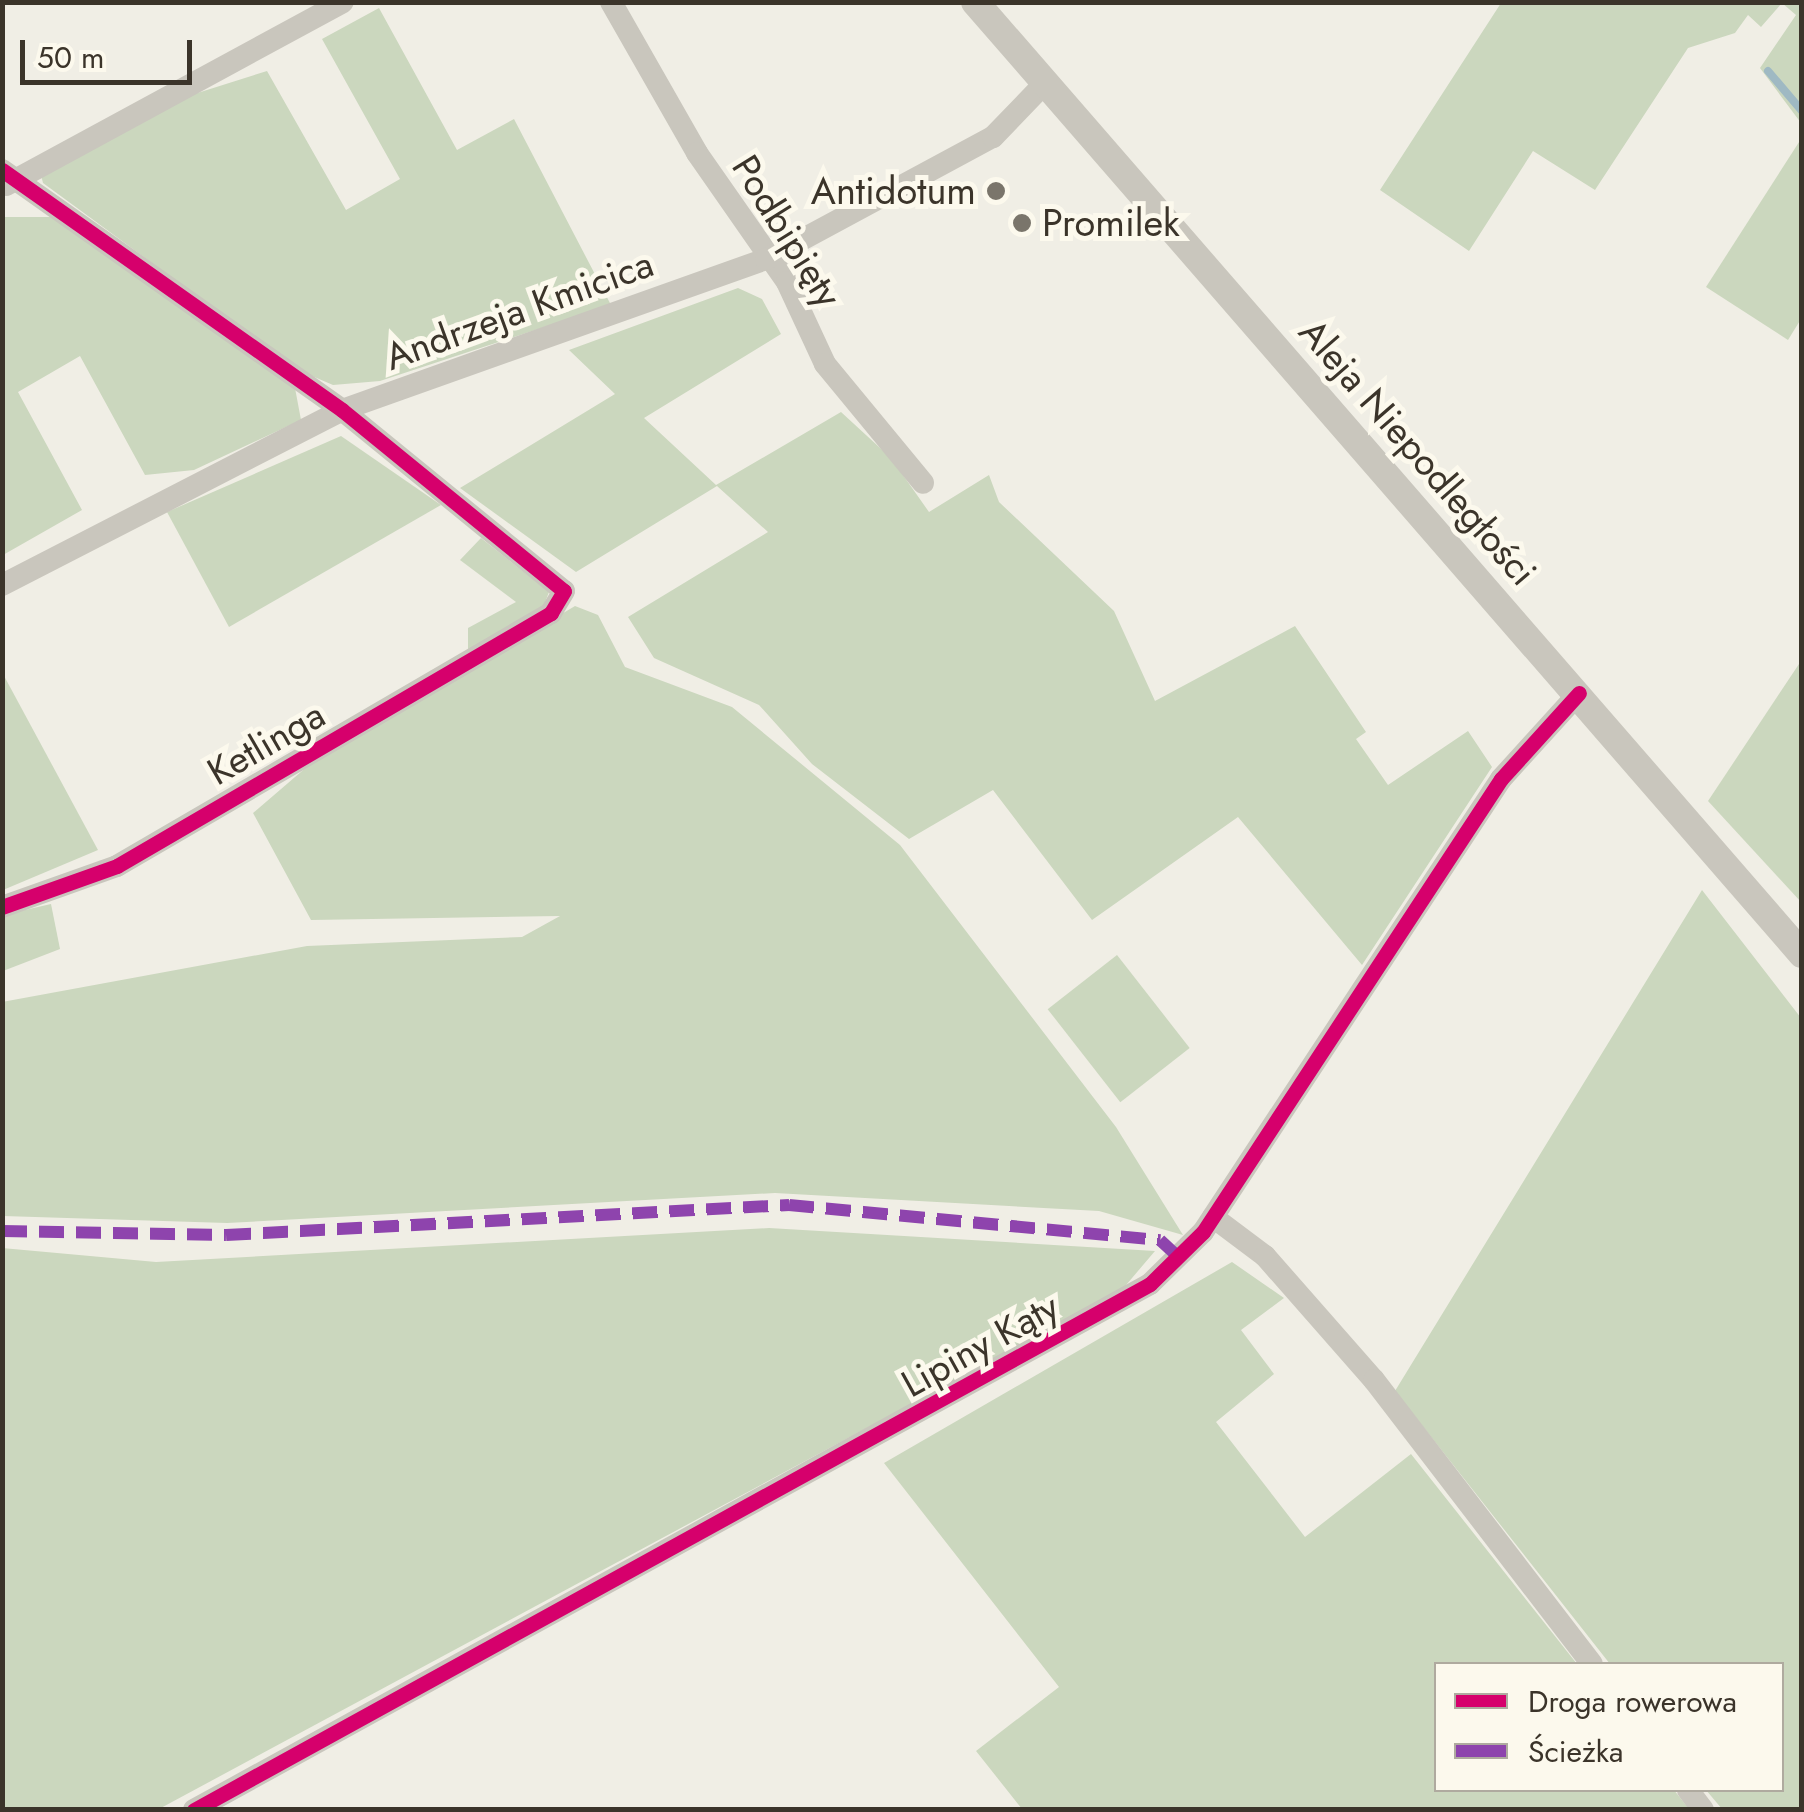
<!DOCTYPE html>
<html>
<head>
<meta charset="utf-8">
<style>
	body { margin:0 }
	#map { position:relative; width:1804px; height:1812px; overflow:hidden; background:#f0eee5; font-family:Jost,sans-serif }
	div>[style] { position:absolute }
	[style*='--x'] { left:calc(var(--x)*1px); top:calc(var(--y)*1px); width:calc(var(--w)*1px); rotate:calc(var(--a)*1deg) }
	.green>* { inset:0; background:#cbd7be; transform-origin:0 0 }
	.stream>* { height:8px; margin:-4px; padding:0 4px; transform-origin:4px; border-radius:4px; background:#9fb9c3 }
	.minor>* { height:22px; margin:-11px; padding:0 11px; transform-origin:11px; border-radius:11px; background:#c9c6bd }
	.tertiary>* { height:28px; margin:-14px; padding:0 14px; transform-origin:14px; border-radius:14px; background:#c9c6bd }
	.quiet>* { height:12px; margin-top:-6px; transform-origin:0; background:repeating-linear-gradient(90deg,#8e44ad 0 25px,transparent 0 37px) }
	.cycleway>* { height:15px; margin:-7.5px; padding:0 7.5px; transform-origin:7.5px; border-radius:7.5px; background:#d6006c }
	.dots>* { width:28px; height:28px; translate:-50% -50%; box-sizing:border-box; border:5px solid #fcf9ed; border-radius:50% }
	span { translate:-50% -50%; white-space:nowrap; text-align:center; line-height:1.15; -webkit-text-stroke:10px #fcf9ed; paint-order:stroke }
	.poi-label { font-size:38px; color:#3b342a }
	.right { translate:-100% -50%; text-align:right }
	.left { translate:0 -50%; text-align:left }
	.street-label { font-size:38px; color:#3b342a }
	.frame { position:absolute; inset:0; border:5px solid #3b342a; pointer-events:none }
	.legend { position:absolute; left:1434px; top:1662px; width:350px; height:130px; box-sizing:border-box; background:#fcf9ed; border:2px solid #afaa9f; margin:0; padding:12px 18px; list-style:none; font-size:30px; color:#3b342a }
	.legend li { display:flex; align-items:center; gap:20px; height:50px }
	.legend b { width:50px; border:2px solid #afaa9f }
	.scale { position:absolute; left:20px; top:40px; width:172px; height:45px; box-sizing:border-box; border:5px solid #3b342a; border-top:0; padding-left:12px; font-size:30px; line-height:35px; white-space:nowrap; color:#3b342a; -webkit-text-stroke:8px #fcf9ed; paint-order:stroke }
</style>
</head>
<body>
<div id="map">
	<div class="green">
		<div style="clip-path:polygon(1653px 2px,1801px 3px,1801px 123px,1760px 68px,1796px 15px,1782px 3px,1761px 27px,1748px 15px,1735px 33px,1688px 48px,1595px 190px,1533px 151px,1469px 251px,1380px 190px,1501px 3px)"></div>
		<div style="clip-path:polygon(379px 8px,457px 150px,514px 119px,611px 305px,380px 381px,333px 385px,298px 370px,43px 183px,41px 175px,169px 102px,267px 71px,346px 210px,400px 179px,322px 39px)"></div>
		<div style="clip-path:polygon(1801px 139px,1801px 319px,1788px 340px,1706px 287px)"></div>
		<div style="clip-path:polygon(3px 217px,53px 217px,295px 388px,301px 420px,194px 470px,145px 475px,80px 356px,18px 392px,82px 510px,3px 555px)"></div>
		<div style="clip-path:polygon(738px 288px,762px 299px,781px 334px,644px 418px,716px 485px,841px 412px,891px 458px,929px 512px,989px 475px,999px 502px,1114px 611px,1155px 701px,1295px 626px,1366px 732px,1356px 739px,1388px 785px,1468px 731px,1492px 767px,1362px 965px,1238px 817px,1092px 920px,993px 790px,909px 839px,812px 764px,759px 705px,654px 658px,628px 617px,768px 532px,717px 486px,576px 572px,460px 488px,615px 394px,569px 350px)"></div>
		<div style="clip-path:polygon(341px 436px,441px 505px,229px 627px,167px 512px)"></div>
		<div style="clip-path:polygon(481px 538px,549px 592px,544px 605px,468px 655px,468px 628px,516px 602px,460px 560px)"></div>
		<div style="clip-path:polygon(575px 606px,598px 615px,625px 667px,732px 707px,900px 845px,1116px 1127px,1183px 1235px,1099px 1211px,775px 1193px,227px 1223px,3px 1216px,2px 1002px,307px 946px,522px 937px,560px 916px,311px 920px,253px 813px,309px 765px)"></div>
		<div style="clip-path:polygon(1801px 661px,1801px 902px,1708px 801px)"></div>
		<div style="clip-path:polygon(3px 674px,98px 850px,3px 890px,2px 890px)"></div>
		<div style="clip-path:polygon(1702px 890px,1801px 1018px,1801px 1809px,1722px 1809px,1706px 1790px,1782px 1790px,1782px 1664px,1610px 1664px,1395px 1391px)"></div>
		<div style="clip-path:polygon(51px 904px,60px 949px,3px 971px,3px 915px)"></div>
		<div style="left:1117px;top:955px;width:118px;height:88px;rotate:52deg"></div>
		<div style="clip-path:polygon(769px 1228px,1155px 1251px,1121px 1291px,159px 1809px,3px 1810px,2px 1248px,156px 1262px)"></div>
		<div style="clip-path:polygon(1232px 1262px,1284px 1298px,1241px 1330px,1274px 1374px,1216px 1422px,1305px 1537px,1411px 1454px,1577px 1664px,1436px 1664px,1436px 1790px,1674px 1790px,1689px 1809px,1022px 1809px,976px 1751px,1059px 1687px,884px 1463px)"></div>
	</div>
	<div class="stream">
		<div style="--x:1768;--y:71;--w:52;--a:49.6"></div>
	</div>
	<div class="minor">
		<div style="--x:611;--y:2;--w:174;--a:60.3"></div>
		<div style="--x:697;--y:153;--w:157;--a:55.1"></div>
		<div style="--x:787;--y:282;--w:90;--a:65.1"></div>
		<div style="--x:825;--y:364;--w:154;--a:50.5"></div>
		<div style="--x:2;--y:170;--w:416;--a:35.2"></div>
		<div style="--x:342;--y:410;--w:286;--a:39.2"></div>
		<div style="--x:564;--y:591;--w:26;--a:121"></div>
		<div style="--x:551;--y:613;--w:502;--a:149.76"></div>
		<div style="--x:117;--y:866;--w:122;--a:160.4"></div>
		<div style="--x:6;--y:185;--w:383;--a:-28.5"></div>
		<div style="--x:2;--y:585;--w:382;--a:-27.2"></div>
		<div style="--x:342;--y:410;--w:450;--a:-19.6"></div>
		<div style="--x:766;--y:259;--w:258;--a:-28.3"></div>
		<div style="--x:993;--y:137;--w:74;--a:-46.1"></div>
		<div style="--x:1213;--y:1217;--w:65;--a:36.9"></div>
		<div style="--x:1265;--y:1256;--w:165;--a:48.7"></div>
		<div style="--x:1374;--y:1380;--w:358;--a:52.5"></div>
		<div style="--x:1688;--y:1790;--w:25;--a:53"></div>
		<div style="--x:194;--y:1810;--w:1091;--a:-28.82"></div>
		<div style="--x:1150;--y:1284;--w:74;--a:-44.5"></div>
		<div style="--x:1203;--y:1232;--w:542;--a:-56.66"></div>
		<div style="--x:1501;--y:779;--w:116;--a:-47.8"></div>
	</div>
	<div class="tertiary">
		<div style="--x:975;--y:2;--w:1261;--a:49.02"></div>
	</div>
	<div class="quiet">
		<div style="--x:2;--y:1231;--w:224;--a:1"></div>
		<div style="--x:226;--y:1235;--w:564;--a:-3.05"></div>
		<div style="--x:789;--y:1205;--w:373;--a:5.4"></div>
		<div style="--x:1160;--y:1240;--w:26;--a:43"></div>
	</div>
	<div class="cycleway">
		<div style="--x:2;--y:170;--w:416;--a:35.2"></div>
		<div style="--x:342;--y:410;--w:286;--a:39.2"></div>
		<div style="--x:564;--y:591;--w:26;--a:121"></div>
		<div style="--x:551;--y:613;--w:502;--a:149.76"></div>
		<div style="--x:117;--y:866;--w:122;--a:160.4"></div>
		<div style="--x:194;--y:1810;--w:1091;--a:-28.82"></div>
		<div style="--x:1150;--y:1284;--w:74;--a:-44.5"></div>
		<div style="--x:1203;--y:1232;--w:542;--a:-56.66"></div>
		<div style="--x:1501;--y:779;--w:116;--a:-47.8"></div>
	</div>
	<div class="dots">
		<div style="left:996px;top:191px;background:#7a756b"></div>
		<div style="left:1022px;top:223px;background:#7a756b"></div>
	</div>
	<div class="poi-label">
		<span class="right" style="left:976px;top:191px">Antidotum</span>
		<span class="left" style="left:1042px;top:223px">Promilek</span>
	</div>
	<div class="street-label">
		<span style="left:787px;top:231px;rotate:58deg">Podbipięty</span>
		<span style="left:519px;top:310px;rotate:-20deg">Andrzeja Kmicica</span>
		<span style="left:1418px;top:452px;rotate:49deg">Aleja Niepodległości</span>
		<span style="left:266px;top:743px;rotate:-30deg">Ketlinga</span>
		<span style="left:980px;top:1345px;rotate:-29deg">Lipiny Kąty</span>
	</div>
	<div class="frame"></div>
	<ul class="legend">
	<li><b style="height:12px;background:#d6006c"></b>Droga rowerowa</li>
	<li><b style="height:12px;background:#8e44ad"></b>Ścieżka</li>
	</ul>
	<div class="scale">50 m</div>
</div>
</body>
</html>
